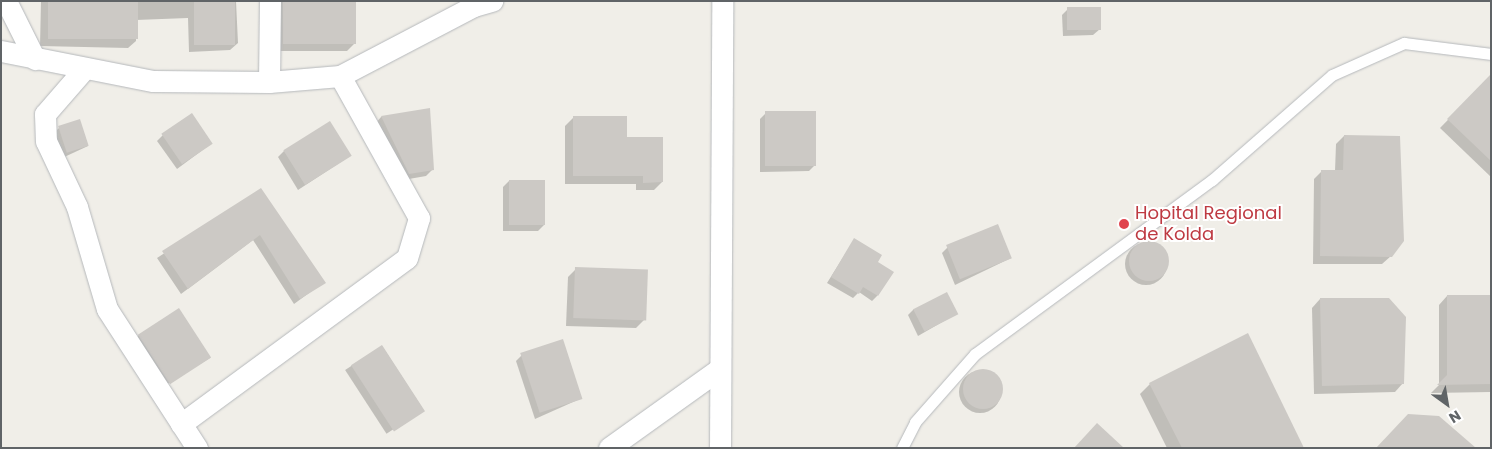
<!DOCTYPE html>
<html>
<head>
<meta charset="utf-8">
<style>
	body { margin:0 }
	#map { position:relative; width:1492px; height:449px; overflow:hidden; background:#f0eee8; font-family:Poppins,sans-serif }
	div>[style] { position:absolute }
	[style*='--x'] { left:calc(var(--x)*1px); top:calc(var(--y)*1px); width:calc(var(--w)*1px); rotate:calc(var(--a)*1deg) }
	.shadow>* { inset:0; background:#0003; transform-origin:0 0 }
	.round { border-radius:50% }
	.building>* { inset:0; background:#ccc9c5; transform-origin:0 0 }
	.roads { filter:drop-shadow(0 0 1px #b5b8bb) drop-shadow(0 0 1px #b5b8bb) }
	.service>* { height:11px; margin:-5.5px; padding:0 5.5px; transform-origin:5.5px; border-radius:5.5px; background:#fff }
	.minor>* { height:21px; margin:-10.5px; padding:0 10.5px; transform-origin:10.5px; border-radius:10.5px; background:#fff }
	.dots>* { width:14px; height:14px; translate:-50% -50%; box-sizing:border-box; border:2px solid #fff; border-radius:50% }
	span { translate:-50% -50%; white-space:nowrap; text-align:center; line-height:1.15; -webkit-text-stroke:4px #fff; paint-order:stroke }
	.health-label { font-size:18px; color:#be3a42 }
	.left { translate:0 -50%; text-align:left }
	.frame { position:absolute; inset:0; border:2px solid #606467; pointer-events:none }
	.north { position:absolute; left:1422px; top:379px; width:50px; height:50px; -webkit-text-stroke:4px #fff; paint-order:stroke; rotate:148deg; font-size:14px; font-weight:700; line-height:20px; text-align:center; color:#606467 }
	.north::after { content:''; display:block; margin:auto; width:18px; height:22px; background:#606467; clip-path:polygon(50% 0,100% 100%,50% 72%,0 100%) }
</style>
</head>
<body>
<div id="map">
	<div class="shadow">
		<div style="clip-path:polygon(41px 1px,236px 1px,238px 43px,230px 50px,189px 52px,188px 18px,136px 20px,136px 41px,128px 48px,40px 46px)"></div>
		<div style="clip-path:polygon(276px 1px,355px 1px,355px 43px,347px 51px,276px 51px)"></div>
		<div style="clip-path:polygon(1068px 9px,1100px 29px,1093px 35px,1063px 36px,1062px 15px)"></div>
		<div style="clip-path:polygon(1487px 80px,1491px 83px,1491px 177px,1440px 128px)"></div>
		<div style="clip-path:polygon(429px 109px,432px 170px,426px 176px,403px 180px,376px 123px,381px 117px)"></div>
		<div style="clip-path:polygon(766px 113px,815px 165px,809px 171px,760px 172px,760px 119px)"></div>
		<div style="clip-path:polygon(573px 118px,625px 138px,662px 182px,654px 190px,636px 190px,636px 184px,565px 184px,565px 126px)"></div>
		<div style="clip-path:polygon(59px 128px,88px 146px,60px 159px,53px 134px)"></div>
		<div style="clip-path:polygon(163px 135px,212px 143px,177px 169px,157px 141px)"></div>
		<div style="clip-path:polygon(1344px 136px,1391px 256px,1382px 264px,1313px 264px,1314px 179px,1322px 171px,1335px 171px,1336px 144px)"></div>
		<div style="clip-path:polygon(284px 151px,350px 156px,298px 190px,278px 157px)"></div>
		<div style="clip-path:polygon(509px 181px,544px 225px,538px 231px,503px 231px,503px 187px)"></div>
		<div style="clip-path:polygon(261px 190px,324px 282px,294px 304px,253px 240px,181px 294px,157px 258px)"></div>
		<div style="clip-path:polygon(854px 240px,876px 262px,877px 296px,872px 301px,859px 292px,853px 298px,827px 283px)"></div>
		<div class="round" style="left:1125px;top:243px;width:42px;height:42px"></div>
		<div style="clip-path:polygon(948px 247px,1011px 258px,955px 285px,942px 253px)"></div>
		<div style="clip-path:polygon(576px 269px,645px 319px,636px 328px,566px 326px,568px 277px)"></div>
		<div style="clip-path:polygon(1447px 296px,1491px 296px,1491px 392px,1431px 393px,1439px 385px,1439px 305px)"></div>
		<div style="clip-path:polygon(1320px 299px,1403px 383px,1395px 392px,1314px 394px,1312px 308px)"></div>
		<div style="clip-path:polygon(914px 309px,956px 314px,918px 336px,908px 315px)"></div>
		<div style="clip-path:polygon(139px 335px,210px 358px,162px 387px,133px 341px)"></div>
		<div style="left:382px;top:346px;width:76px;height:44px;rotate:57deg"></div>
		<div style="clip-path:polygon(522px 355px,582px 398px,535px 419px,516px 361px)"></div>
		<div class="round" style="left:959px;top:371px;width:42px;height:42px"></div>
		<div style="clip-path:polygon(1150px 384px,1303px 448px,1167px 448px,1140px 394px)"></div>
	</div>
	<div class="building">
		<div style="left:48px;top:1px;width:90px;height:38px"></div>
		<div style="left:194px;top:1px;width:41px;height:44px"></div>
		<div style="left:283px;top:1px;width:73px;height:43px"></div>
		<div style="left:1067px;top:7px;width:34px;height:23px"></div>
		<div style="clip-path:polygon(1491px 74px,1491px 161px,1447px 119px)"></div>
		<div style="clip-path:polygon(430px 108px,434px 170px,409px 174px,381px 116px)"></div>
		<div style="left:765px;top:111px;width:51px;height:55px"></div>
		<div style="left:192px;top:113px;width:37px;height:37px;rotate:56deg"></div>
		<div style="clip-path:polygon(573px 116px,627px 116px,627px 137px,663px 137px,663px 182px,643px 183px,643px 176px,573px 176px)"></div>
		<div style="left:80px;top:119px;width:28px;height:23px;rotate:72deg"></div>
		<div style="left:330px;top:121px;width:41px;height:55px;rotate:58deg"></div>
		<div style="clip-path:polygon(1344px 135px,1400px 136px,1404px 241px,1392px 257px,1320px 256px,1321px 170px,1343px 170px)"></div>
		<div style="left:509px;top:180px;width:36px;height:45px"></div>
		<div style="clip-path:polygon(261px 188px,326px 283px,300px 299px,260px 235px,188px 289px,162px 251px)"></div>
		<div style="left:998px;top:224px;width:37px;height:56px;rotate:68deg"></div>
		<div style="clip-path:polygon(854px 238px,882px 255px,878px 262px,894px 272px,878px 296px,863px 287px,859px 294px,831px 277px)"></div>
		<div class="round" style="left:1129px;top:241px;width:40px;height:40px"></div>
		<div style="left:575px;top:267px;width:73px;height:51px;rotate:2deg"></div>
		<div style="left:947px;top:292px;width:25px;height:38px;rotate:63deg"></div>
		<div style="clip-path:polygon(1447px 295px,1491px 295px,1491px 384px,1437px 385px,1447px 375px)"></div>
		<div style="clip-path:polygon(1320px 298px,1389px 298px,1406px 317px,1404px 384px,1322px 386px)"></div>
		<div style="left:179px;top:308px;width:59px;height:49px;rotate:57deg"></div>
		<div style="clip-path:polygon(1248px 333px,1304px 448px,1182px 448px,1149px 383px)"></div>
		<div style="left:563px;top:339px;width:63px;height:45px;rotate:72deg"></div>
		<div style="left:382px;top:345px;width:79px;height:37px;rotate:57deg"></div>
		<div class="round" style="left:963px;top:369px;width:40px;height:40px"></div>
		<div style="clip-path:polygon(1408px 414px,1439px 416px,1476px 448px,1376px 448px)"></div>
		<div style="clip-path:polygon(1097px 423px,1124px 448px,1074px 448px)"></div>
	</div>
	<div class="roads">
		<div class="service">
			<div style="--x:902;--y:448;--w:29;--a:-63"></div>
			<div style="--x:915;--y:422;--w:91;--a:-48.6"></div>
			<div style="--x:975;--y:354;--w:294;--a:-36.3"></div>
			<div style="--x:1212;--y:180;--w:159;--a:-41.2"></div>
			<div style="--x:1332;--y:75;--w:79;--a:-24"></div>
			<div style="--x:1404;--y:43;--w:88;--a:7.2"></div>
		</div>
		<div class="minor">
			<div style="--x:6;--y:1;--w:65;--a:63.4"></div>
			<div style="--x:1;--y:51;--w:155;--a:11.2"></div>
			<div style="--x:153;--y:81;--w:116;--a:0.5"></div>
			<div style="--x:269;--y:82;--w:71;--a:-4.8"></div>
			<div style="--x:340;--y:76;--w:151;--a:-27.6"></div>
			<div style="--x:474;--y:6;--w:19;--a:-16"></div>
			<div style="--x:85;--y:68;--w:61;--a:131"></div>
			<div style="--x:45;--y:114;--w:27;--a:88"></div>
			<div style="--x:46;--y:141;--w:73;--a:64.8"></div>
			<div style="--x:77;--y:207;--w:106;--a:73.6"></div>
			<div style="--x:107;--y:309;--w:166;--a:57.1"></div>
			<div style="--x:269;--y:82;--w:81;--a:-89.3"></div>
			<div style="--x:181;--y:424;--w:280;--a:-36.3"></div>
			<div style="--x:407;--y:258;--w:42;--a:-73.3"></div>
			<div style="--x:419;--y:218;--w:162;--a:-119.1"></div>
			<div style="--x:609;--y:448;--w:134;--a:-35.6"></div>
			<div style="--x:720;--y:448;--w:447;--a:-89.7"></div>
		</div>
	</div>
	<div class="dots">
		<div style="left:1124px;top:224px;background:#e0444e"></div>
	</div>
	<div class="health-label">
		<span class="left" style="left:1135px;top:224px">Hopital Regional<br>de Kolda</span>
	</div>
	<div class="frame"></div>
	<div class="north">N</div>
</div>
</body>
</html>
